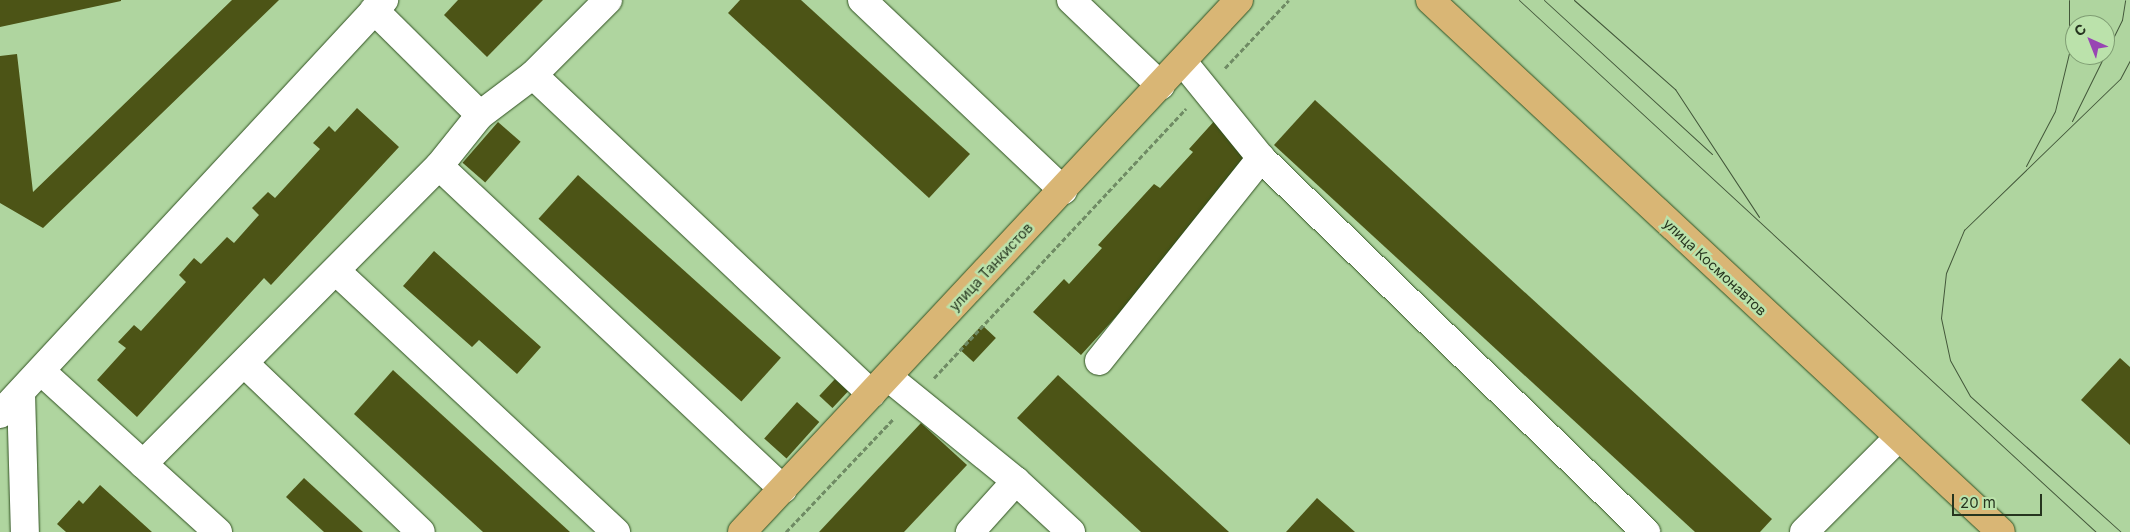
<!DOCTYPE html>
<html>
<head>
<meta charset="utf-8">
<style>
	body { margin:0 }
	#map { position:relative; width:2130px; height:532px; overflow:hidden; background:#afd59f; font-family:Inter,sans-serif }
	div>[style] { position:absolute }
	[style*='--x'] { left:calc(var(--x)*1px); top:calc(var(--y)*1px); width:calc(var(--w)*1px); rotate:calc(var(--a)*1deg) }
	.building>* { inset:0; background:#4c5416; transform-origin:0 0 }
	.path>* { height:3px; margin-top:-1.5px; transform-origin:0; background:repeating-linear-gradient(90deg,#6f8b64 0 5px,transparent 0 7.5px) }
	.roads { filter:drop-shadow(0 0 1px #2f5020) drop-shadow(0 0 1px #2f5020) }
	.minor>* { height:28px; margin:-14px; padding:0 14px; transform-origin:14px; border-radius:14px; background:#fff }
	.major>* { height:28px; margin:-14px; padding:0 14px; transform-origin:14px; border-radius:14px; background:#d9b675 }
	.tram>* { height:1px; margin:-0.5px; padding:0 0.5px; transform-origin:0.5px; border-radius:0.5px; background:#43573a }
	span { translate:-50% -50%; white-space:nowrap; text-align:center; line-height:1.15; -webkit-text-stroke:5px #bbe2ab; paint-order:stroke }
	.street-label { font-size:14px; color:#26351f }
	.north { position:absolute; left:2065px; top:15px; width:50px; height:50px; box-sizing:border-box; background:#bbe2ab; border:1px solid #7f9d73; border-radius:50%; rotate:316deg; font-size:14px; font-weight:700; line-height:20px; text-align:center; color:#26351f }
	.north::after { content:''; display:block; margin:auto; width:18px; height:22px; background:#9845b3; clip-path:polygon(50% 0,100% 100%,50% 72%,0 100%) }
	.scale { position:absolute; left:1952px; top:494px; width:90px; height:22px; box-sizing:border-box; border:2px solid #26351f; border-top:0; padding-left:6px; font-size:15px; line-height:18px; white-space:nowrap; color:#26351f; -webkit-text-stroke:4px #bbe2ab; paint-order:stroke }
</style>
</head>
<body>
<div id="map">
	<div class="building">
		<div style="clip-path:polygon(0 0,121px 0,121px 1px,0 27px)"></div>
		<div style="clip-path:polygon(232px 0,279px 0,43px 228px,0 203px,0 56px,17px 54px,33px 192px)"></div>
		<div style="clip-path:polygon(458px 0,543px 0,487px 57px,444px 15px)"></div>
		<div style="clip-path:polygon(740px 0,801px 0,970px 154px,929px 198px,728px 13px)"></div>
		<div style="clip-path:polygon(1315px 100px,1772px 519px,1760px 532px,1695px 532px,1274px 145px)"></div>
		<div style="clip-path:polygon(357px 108px,399px 147px,271px 285px,264px 278px,137px 417px,97px 380px,126px 348px,118px 342px,134px 325px,141px 331px,186px 282px,179px 275px,194px 258px,201px 264px,227px 237px,234px 243px,259px 215px,252px 208px,268px 192px,275px 198px,320px 149px,313px 143px,329px 126px,335px 132px)"></div>
		<div style="clip-path:polygon(1217px 118px,1261px 158px,1081px 355px,1033px 312px,1064px 279px,1069px 284px,1102px 248px,1098px 245px,1154px 184px,1160px 188px,1193px 152px,1189px 149px)"></div>
		<div style="left:498px;top:122px;width:30px;height:54px;rotate:41deg"></div>
		<div style="left:578px;top:175px;width:273px;height:59px;rotate:42deg"></div>
		<div style="clip-path:polygon(434px 251px,541px 347px,517px 374px,479px 340px,472px 347px,403px 286px)"></div>
		<div style="left:982px;top:325px;width:19px;height:33px;rotate:43deg"></div>
		<div style="clip-path:polygon(2120px 358px,2130px 367px,2130px 445px,2081px 400px)"></div>
		<div style="clip-path:polygon(393px 370px,570px 532px,483px 532px,354px 414px)"></div>
		<div style="clip-path:polygon(1058px 375px,1229px 532px,1141px 532px,1017px 418px)"></div>
		<div style="left:835px;top:379px;width:18px;height:23px;rotate:43deg"></div>
		<div style="left:797px;top:402px;width:30px;height:49px;rotate:42deg"></div>
		<div style="clip-path:polygon(921px 423px,967px 465px,904px 532px,819px 532px)"></div>
		<div style="clip-path:polygon(304px 478px,363px 532px,324px 532px,286px 497px)"></div>
		<div style="clip-path:polygon(100px 485px,152px 532px,66px 532px,57px 524px,79px 500px,83px 504px)"></div>
		<div style="clip-path:polygon(1317px 498px,1355px 532px,1286px 532px)"></div>
	</div>
	<div class="path">
		<div style="--x:1225;--y:68;--w:93;--a:-46.7"></div>
		<div style="--x:934;--y:378;--w:369;--a:-46.9"></div>
		<div style="--x:786;--y:532;--w:157;--a:-46.5"></div>
	</div>
	<div class="roads">
		<div class="minor">
			<div style="--x:862;--y:0;--w:277;--a:43.4"></div>
			<div style="--x:1071;--y:0;--w:124;--a:43.7"></div>
			<div style="--x:374;--y:10;--w:149;--a:44.7"></div>
			<div style="--x:533;--y:75;--w:465;--a:43.3"></div>
			<div style="--x:1261;--y:158;--w:537;--a:44.17"></div>
			<div style="--x:439;--y:166;--w:472;--a:43.2"></div>
			<div style="--x:336;--y:271;--w:383;--a:43"></div>
			<div style="--x:1099;--y:361;--w:260;--a:-51.4"></div>
			<div style="--x:1261;--y:158;--w:124;--a:-129.1"></div>
			<div style="--x:245;--y:364;--w:243;--a:43.7"></div>
			<div style="--x:42;--y:372;--w:238;--a:42.3"></div>
			<div style="--x:888;--y:377;--w:165;--a:39.1"></div>
			<div style="--x:1016;--y:481;--w:69;--a:132"></div>
			<div style="--x:21;--y:393;--w:139;--a:88.4"></div>
			<div style="--x:0;--y:414;--w:565;--a:-47.15"></div>
			<div style="--x:143;--y:464;--w:420;--a:-45.2"></div>
			<div style="--x:439;--y:166;--w:65;--a:-51.2"></div>
			<div style="--x:480;--y:115;--w:66;--a:-37"></div>
			<div style="--x:533;--y:75;--w:106;--a:-45"></div>
			<div style="--x:1016;--y:481;--w:75;--a:42.8"></div>
			<div style="--x:1804;--y:532;--w:133;--a:-45"></div>
		</div>
		<div class="major">
			<div style="--x:1430;--y:0;--w:780;--a:42.97"></div>
			<div style="--x:742;--y:532;--w:728;--a:-46.95"></div>
		</div>
	</div>
	<div class="tram">
		<div style="--x:1519;--y:0;--w:785;--a:42.68"></div>
		<div style="--x:1544;--y:0;--w:228;--a:42.5"></div>
		<div style="--x:1574;--y:0;--w:135;--a:41.4"></div>
		<div style="--x:1675;--y:89;--w:153;--a:56.7"></div>
		<div style="--x:2072;--y:121;--w:113;--a:-63.7"></div>
		<div style="--x:2122;--y:20;--w:20;--a:-81"></div>
		<div style="--x:2026;--y:166;--w:62;--a:-62.2"></div>
		<div style="--x:2055;--y:111;--w:60;--a:-76.4"></div>
		<div style="--x:2069;--y:53;--w:53;--a:-90"></div>
		<div style="--x:2121;--y:532;--w:203;--a:-138"></div>
		<div style="--x:1970;--y:396;--w:41;--a:-119.1"></div>
		<div style="--x:1950;--y:360;--w:43;--a:-102.1"></div>
		<div style="--x:1941;--y:318;--w:45;--a:-83.7"></div>
		<div style="--x:1946;--y:273;--w:47;--a:-67.3"></div>
		<div style="--x:1964;--y:230;--w:217;--a:-44.1"></div>
		<div style="--x:2120;--y:79;--w:21;--a:-62"></div>
	</div>
	<div class="street-label">
		<span style="left:991px;top:267px;rotate:-47deg">улица Танкистов</span>
		<span style="left:1715px;top:267px;rotate:43deg">улица Космонавтов</span>
	</div>
	<div class="north">С</div>
	<div class="scale">20 m</div>
</div>
</body>
</html>
